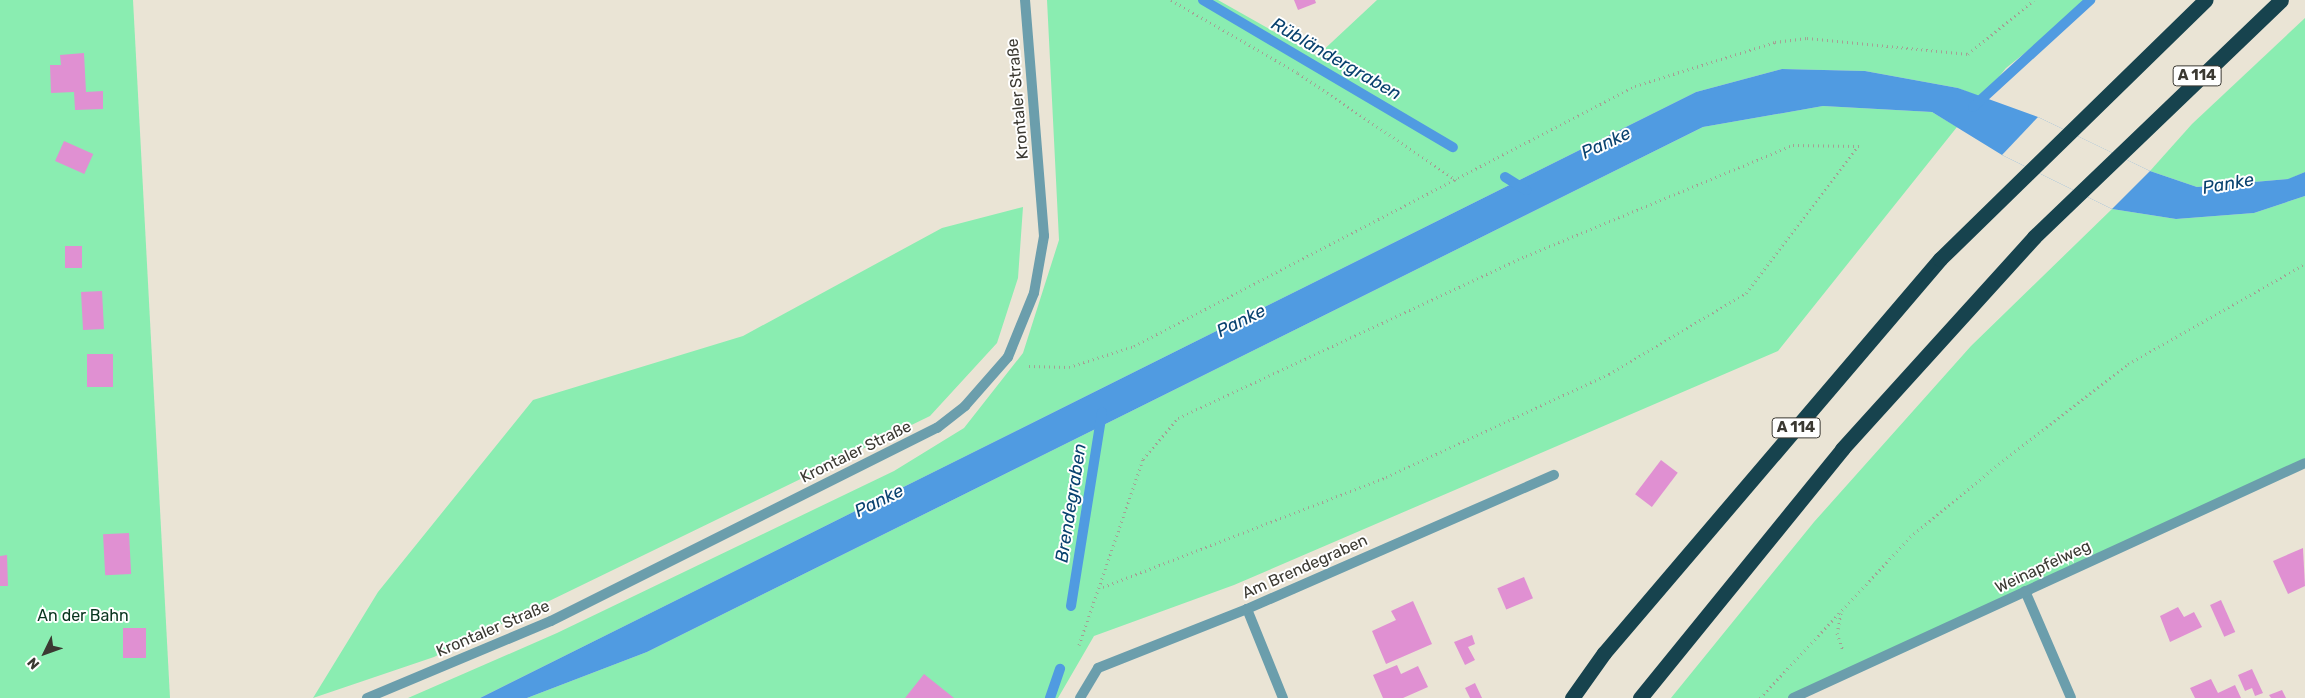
<!DOCTYPE html>
<html>
<head>
<meta charset="utf-8">
<style>
	body { margin:0 }
	#map { position:relative; width:2305px; height:698px; overflow:hidden; background:#eae4d5; font-family:Rubik,sans-serif }
	div>[style] { position:absolute }
	[style*='--x'] { left:calc(var(--x)*1px); top:calc(var(--y)*1px); width:calc(var(--w)*1px); rotate:calc(var(--a)*1deg) }
	.green>* { inset:0; background:#8aedb1 }
	.water>* { inset:0; background:#509be1 }
	.pier>* { inset:0; background:#eae4d5 }
	.stream>* { height:10px; margin:-5px; padding:0 5px; transform-origin:5px; border-radius:5px; background:#509be1 }
	.building>* { inset:0; background:#e090d2; transform-origin:0 0 }
	.path>* { height:3px; margin-top:-1.5px; transform-origin:0; background:repeating-linear-gradient(90deg,#a4a094 0 1px,transparent 0 5px) }
	.service>* { height:10px; margin:-5px; padding:0 5px; transform-origin:5px; border-radius:5px; background:#6b9eac }
	.minor>* { height:10px; margin:-5px; padding:0 5px; transform-origin:5px; border-radius:5px; background:#6b9eac }
	.motorway>* { height:15px; margin:-7.5px; padding:0 7.5px; transform-origin:7.5px; border-radius:7.5px; background:#17434e }
	span { translate:-50% -50%; white-space:nowrap; text-align:center; line-height:1.15; -webkit-text-stroke:4px #fff; paint-order:stroke }
	.shield-label span { padding:1px 4px; background:#fff; border:1px solid; border-radius:4px; -webkit-text-stroke-width:0 }
	.shield-label { font-size:15px; color:#3b3932; font-weight:700 }
	.street-label { font-size:16px; color:#3b3932 }
	.park-label { font-size:16px; color:#08351e }
	.water-label { font-size:18px; color:#09426f; font-style:italic }
	.north { position:absolute; left:20px; top:628px; width:50px; height:50px; -webkit-text-stroke:4px #fff; paint-order:stroke; rotate:228deg; font-size:14px; font-weight:700; line-height:20px; text-align:center; color:#3b3932 }
	.north::after { content:''; display:block; margin:auto; width:18px; height:22px; background:#3b3932; clip-path:polygon(50% 0,100% 100%,50% 72%,0 100%) }
</style>
</head>
<body>
<div id="map">
	<div class="green">
		<div style="clip-path:polygon(0 0,133px 0,170px 698px,0 698px)"></div>
		<div style="clip-path:polygon(1047px 0,1218px 0,1317px 56px,1377px 0,2092px 0,2006px 68px,1982px 98px,1958px 88px,1865px 71px,1782px 69px,1696px 92px,480px 698px,408px 698px,557px 633px,894px 471px,964px 428px,1023px 353px,1059px 240px)"></div>
		<div style="clip-path:polygon(2305px 18px,2305px 172px,2289px 179px,2197px 187px,2150px 171px,2192px 124px)"></div>
		<div style="clip-path:polygon(1823px 106px,1932px 112px,1957px 127px,1778px 351px,1234px 585px,1094px 636px,1058px 698px,527px 698px,647px 652px,1703px 127px)"></div>
		<div style="clip-path:polygon(2305px 196px,2305px 463px,1793px 698px,1671px 698px,1814px 522px,1971px 346px,2112px 209px,2176px 219px,2254px 213px)"></div>
		<div style="clip-path:polygon(1023px 207px,1018px 278px,997px 343px,930px 416px,434px 657px,313px 698px,378px 592px,533px 400px,743px 336px,942px 228px)"></div>
	</div>
	<div class="water">
		<div style="clip-path:polygon(1782px 69px,1865px 71px,1958px 88px,2038px 117px,2150px 171px,2197px 187px,2288px 179px,2305px 172px,2305px 196px,2254px 213px,2176px 219px,2112px 209px,2002px 155px,1932px 112px,1823px 106px,1703px 127px,647px 652px,527px 698px,480px 698px,1696px 92px)"></div>
	</div>
	<div class="pier">
		<div style="clip-path:polygon(2038px 117px,2117px 155px,2150px 171px,2112px 209px,2002px 155px)"></div>
	</div>
	<div class="stream">
		<div style="--x:1203;--y:0;--w:290;--a:30.5"></div>
		<div style="--x:1973;--y:107;--w:159;--a:-42.4"></div>
		<div style="--x:1505;--y:177;--w:25;--a:32"></div>
		<div style="--x:1071;--y:606;--w:196;--a:-80.9"></div>
		<div style="--x:1050;--y:698;--w:31;--a:-71"></div>
	</div>
	<div class="building">
		<div style="clip-path:polygon(1294px 0,1315px 0,1316px 3px,1298px 10px)"></div>
		<div style="clip-path:polygon(84px 53px,86px 92px,103px 91px,103px 109px,75px 110px,74px 92px,51px 93px,50px 65px,61px 65px,60px 55px)"></div>
		<div style="left:64px;top:141px;width:32px;height:22px;rotate:24deg"></div>
		<div style="left:65px;top:246px;width:17px;height:22px"></div>
		<div style="left:102px;top:291px;width:38px;height:21px;rotate:87deg"></div>
		<div style="left:87px;top:354px;width:26px;height:33px"></div>
		<div style="left:1661px;top:460px;width:21px;height:43px;rotate:37deg"></div>
		<div style="left:129px;top:533px;width:41px;height:26px;rotate:87deg"></div>
		<div style="clip-path:polygon(2303px 548px,2305px 586px,2288px 594px,2273px 561px)"></div>
		<div style="clip-path:polygon(7px 555px,8px 586px,0 586px,0 556px)"></div>
		<div style="left:1524px;top:577px;width:23px;height:29px;rotate:67deg"></div>
		<div style="left:2221px;top:600px;width:35px;height:12px;rotate:66deg"></div>
		<div style="clip-path:polygon(1413px 601px,1432px 644px,1386px 664px,1372px 631px,1396px 620px,1391px 611px)"></div>
		<div style="clip-path:polygon(2178px 607px,2184px 617px,2194px 612px,2202px 627px,2170px 642px,2160px 616px)"></div>
		<div style="left:123px;top:628px;width:23px;height:30px"></div>
		<div style="clip-path:polygon(1472px 635px,1475px 644px,1468px 647px,1475px 660px,1465px 665px,1454px 642px)"></div>
		<div style="clip-path:polygon(1397px 665px,1401px 674px,1418px 666px,1428px 687px,1403px 698px,1383px 698px,1373px 675px)"></div>
		<div style="clip-path:polygon(2252px 669px,2263px 693px,2255px 696px,2252px 688px,2245px 691px,2238px 675px)"></div>
		<div style="clip-path:polygon(924px 674px,954px 698px,905px 698px)"></div>
		<div style="clip-path:polygon(2211px 679px,2218px 693px,2235px 685px,2241px 698px,2195px 698px,2190px 688px)"></div>
		<div style="clip-path:polygon(1475px 683px,1482px 698px,1470px 698px,1465px 688px)"></div>
		<div style="clip-path:polygon(2282px 690px,2286px 698px,2271px 698px,2269px 695px)"></div>
	</div>
	<div class="path">
		<div style="--x:1171;--y:0;--w:146;--a:29.9"></div>
		<div style="--x:1298;--y:73;--w:191;--a:34.1"></div>
		<div style="--x:1029;--y:366;--w:40;--a:1.4"></div>
		<div style="--x:1069;--y:367;--w:68;--a:-17.9"></div>
		<div style="--x:1134;--y:346;--w:564;--a:-27.43"></div>
		<div style="--x:1635;--y:86;--w:147;--a:-17.4"></div>
		<div style="--x:1775;--y:42;--w:32;--a:-7"></div>
		<div style="--x:1807;--y:38;--w:162;--a:5.7"></div>
		<div style="--x:1968;--y:54;--w:85;--a:-39.3"></div>
		<div style="--x:1103;--y:587;--w:304;--a:-21.2"></div>
		<div style="--x:1386;--y:477;--w:246;--a:-24.8"></div>
		<div style="--x:1609;--y:374;--w:159;--a:-30.6"></div>
		<div style="--x:1746;--y:293;--w:185;--a:-52.7"></div>
		<div style="--x:1841;--y:613;--w:20;--a:101"></div>
		<div style="--x:1837;--y:633;--w:18;--a:71"></div>
		<div style="--x:1079;--y:645;--w:197;--a:-71"></div>
		<div style="--x:1143;--y:459;--w:54;--a:-49.5"></div>
		<div style="--x:1178;--y:418;--w:384;--a:-25"></div>
		<div style="--x:1526;--y:256;--w:289;--a:-22.6"></div>
		<div style="--x:1793;--y:145;--w:66;--a:0.9"></div>
		<div style="--x:1760;--y:698;--w:220;--a:-47"></div>
		<div style="--x:1910;--y:537;--w:110;--a:-39.5"></div>
		<div style="--x:1995;--y:467;--w:168;--a:-37.8"></div>
		<div style="--x:2128;--y:364;--w:203;--a:-29.5"></div>
	</div>
	<div class="service">
		<div style="--x:2025;--y:591;--w:116;--a:66.7"></div>
		<div style="--x:1247;--y:609;--w:96;--a:68"></div>
		<div style="--x:1080;--y:698;--w:35;--a:-59"></div>
		<div style="--x:1098;--y:668;--w:160;--a:-21.6"></div>
		<div style="--x:1247;--y:609;--w:335;--a:-23.6"></div>
		<div style="--x:1793;--y:698;--w:563;--a:-24.65"></div>
	</div>
	<div class="minor">
		<div style="--x:367;--y:698;--w:199;--a:-22.7"></div>
		<div style="--x:551;--y:621;--w:432;--a:-26.6"></div>
		<div style="--x:937;--y:428;--w:36;--a:-38"></div>
		<div style="--x:965;--y:406;--w:65;--a:-48.7"></div>
		<div style="--x:1008;--y:357;--w:69;--a:-67.9"></div>
		<div style="--x:1034;--y:293;--w:58;--a:-80"></div>
		<div style="--x:1044;--y:236;--w:237;--a:-94.6"></div>
	</div>
	<div class="motorway">
		<div style="--x:1572;--y:698;--w:55;--a:-54.6"></div>
		<div style="--x:1604;--y:653;--w:518;--a:-49.54"></div>
		<div style="--x:1940;--y:259;--w:371;--a:-44.3"></div>
		<div style="--x:1640;--y:698;--w:321;--a:-50.9"></div>
		<div style="--x:1842;--y:449;--w:286;--a:-47.8"></div>
		<div style="--x:2034;--y:237;--w:342;--a:-43.8"></div>
	</div>
	<div class="shield-label">
		<span style="left:2197px;top:76px">A 114</span>
		<span style="left:1796px;top:428px">A 114</span>
	</div>
	<div class="street-label">
		<span style="left:1018px;top:99px;rotate:-95deg">Krontaler Straße</span>
		<span style="left:856px;top:452px;rotate:-26deg">Krontaler Straße</span>
		<span style="left:1305px;top:567px;rotate:-24deg">Am Brendegraben</span>
		<span style="left:2043px;top:567px;rotate:-25deg">Weinapfelweg</span>
		<span style="left:493px;top:629px;rotate:-23deg">Krontaler Straße</span>
	</div>
	<div class="park-label">
		<span style="left:83px;top:616px">An der Bahn</span>
	</div>
	<div class="water-label">
		<span style="left:1336px;top:59px;rotate:30deg">Rübländergraben</span>
		<span style="left:1606px;top:143px;rotate:-25deg">Panke</span>
		<span style="left:2228px;top:184px;rotate:-10deg">Panke</span>
		<span style="left:1241px;top:321px;rotate:-26deg">Panke</span>
		<span style="left:879px;top:501px;rotate:-26deg">Panke</span>
		<span style="left:1071px;top:503px;rotate:-81deg">Brendegraben</span>
	</div>
	<div class="north">N</div>
</div>
</body>
</html>
